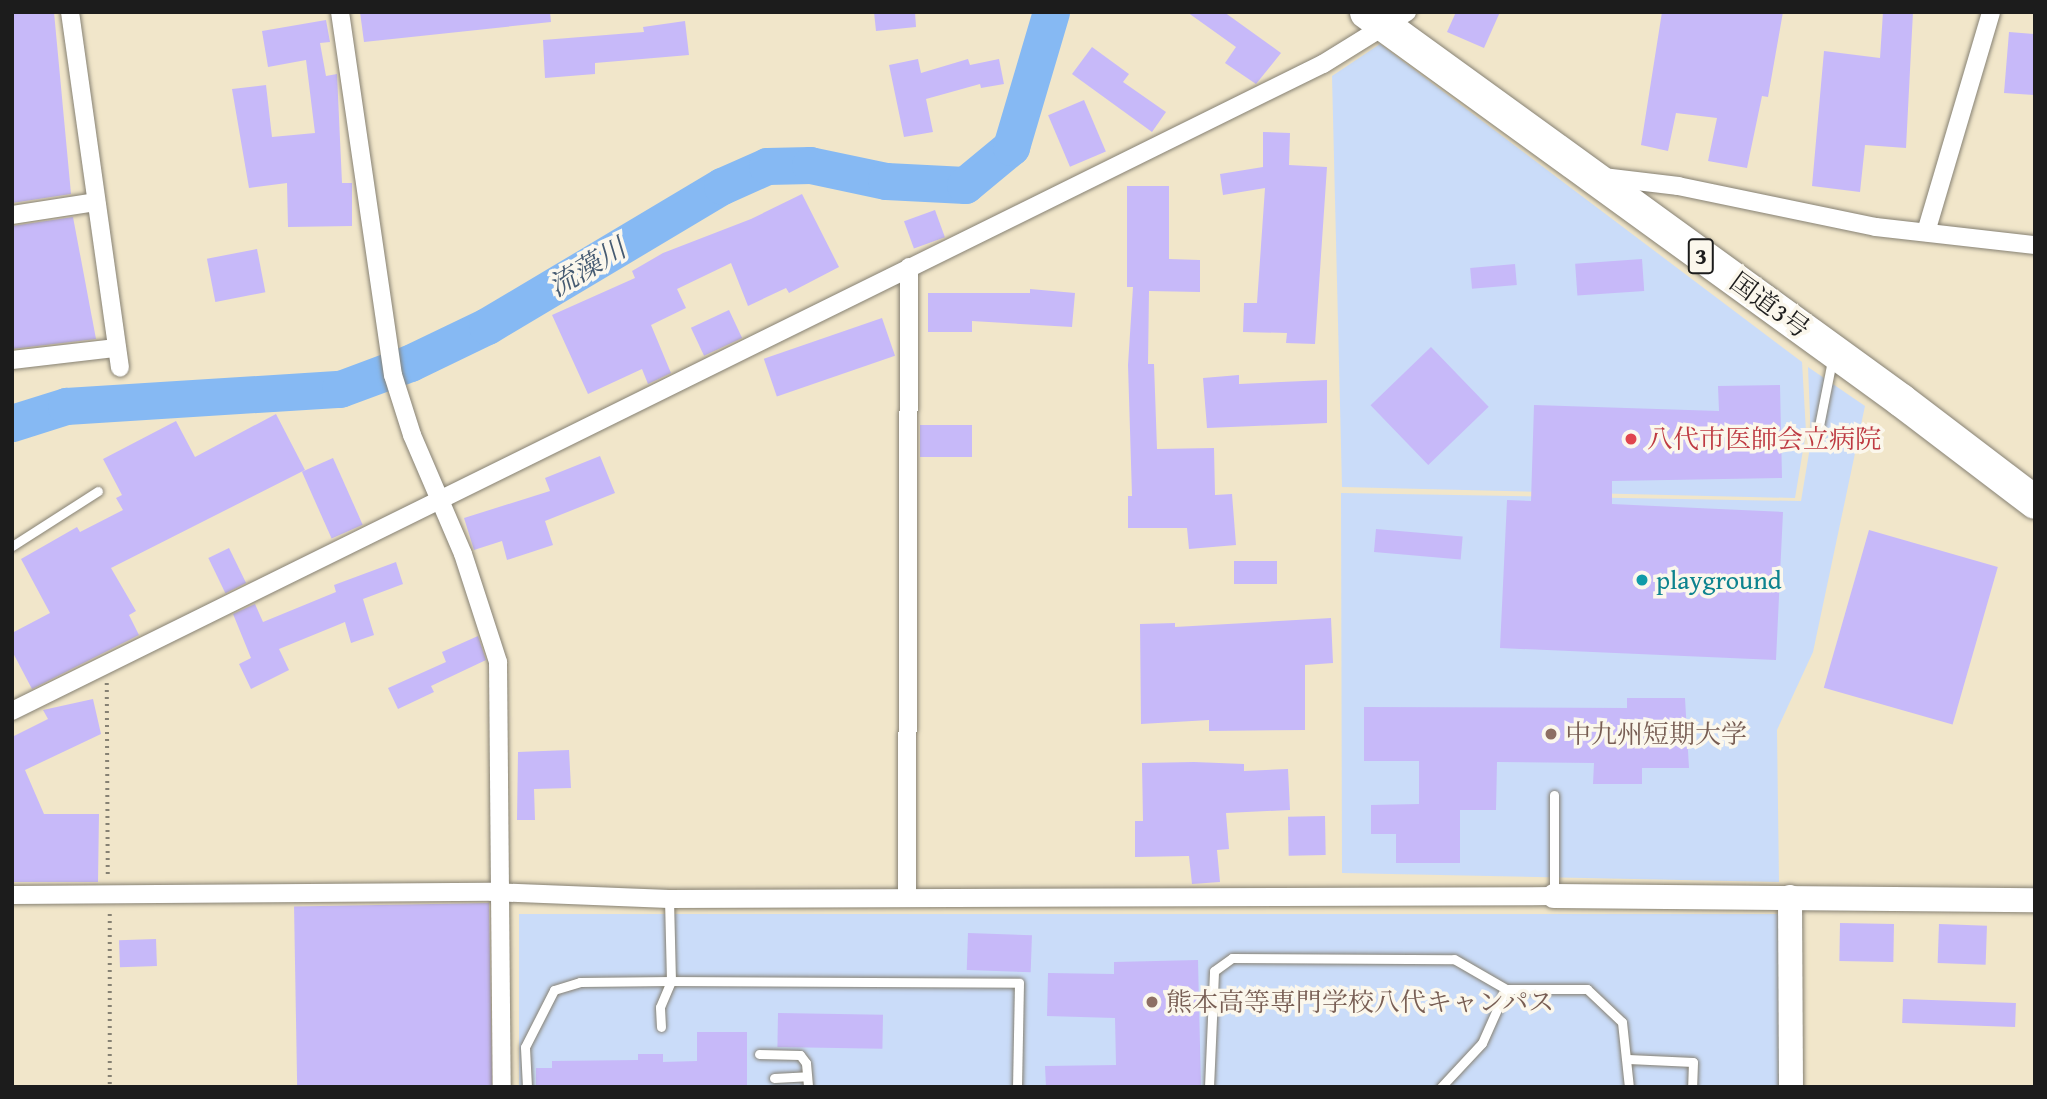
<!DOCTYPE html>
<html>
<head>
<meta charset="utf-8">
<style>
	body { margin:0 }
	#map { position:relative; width:2047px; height:1099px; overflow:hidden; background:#f1e6ca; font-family:"Gentium Book Plus","Noto Serif JP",serif }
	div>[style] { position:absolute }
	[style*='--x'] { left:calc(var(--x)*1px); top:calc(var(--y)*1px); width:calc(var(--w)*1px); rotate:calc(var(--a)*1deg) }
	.built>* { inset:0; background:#cadcf9; transform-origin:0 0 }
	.river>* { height:37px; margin:-18.5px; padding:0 18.5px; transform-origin:18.5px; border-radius:18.5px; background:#86b9f3 }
	.building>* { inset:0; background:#c7b9f9; transform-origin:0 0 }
	.path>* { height:3.5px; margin-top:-1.75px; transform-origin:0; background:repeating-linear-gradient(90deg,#868173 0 2px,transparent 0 7px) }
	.roads { filter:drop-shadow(0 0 2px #868173) drop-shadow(0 0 2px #868173) }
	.lane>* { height:9px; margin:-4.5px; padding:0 4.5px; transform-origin:4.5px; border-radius:4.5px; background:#fff }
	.street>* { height:18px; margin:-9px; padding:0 9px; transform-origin:9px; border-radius:9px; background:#fff }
	.secondary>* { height:24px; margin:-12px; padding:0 12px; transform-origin:12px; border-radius:12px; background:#fff }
	.highway>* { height:33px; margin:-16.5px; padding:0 16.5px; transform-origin:16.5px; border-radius:16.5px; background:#fff }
	.dots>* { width:19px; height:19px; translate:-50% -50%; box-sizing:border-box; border:4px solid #fbf7ec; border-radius:50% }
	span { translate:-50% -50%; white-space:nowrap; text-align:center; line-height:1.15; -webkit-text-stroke:7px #fbf7ec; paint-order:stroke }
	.shield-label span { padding:2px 5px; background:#fbf7ec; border:2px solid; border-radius:5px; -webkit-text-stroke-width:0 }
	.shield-label { font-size:24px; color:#1c1c1c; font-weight:700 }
	.street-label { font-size:26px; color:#1c1c1c }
	.health-label { font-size:26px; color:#be3a42 }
	.left { translate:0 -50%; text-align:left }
	.culture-label { font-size:26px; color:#0d838f }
	.education-label { font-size:26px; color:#785e54 }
	.water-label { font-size:28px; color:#465b72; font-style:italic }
	.frame { position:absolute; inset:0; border:14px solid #1c1c1c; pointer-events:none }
</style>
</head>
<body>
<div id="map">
	<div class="built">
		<div style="clip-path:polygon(1380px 44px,1802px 362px,1806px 432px,1795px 498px,1342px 487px,1332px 76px)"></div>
		<div style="clip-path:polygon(1808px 367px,1865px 406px,1813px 652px,1777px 730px,1779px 882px,1342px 873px,1341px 493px,1801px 501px,1811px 441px)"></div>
		<div style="left:519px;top:914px;width:1260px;height:173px"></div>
	</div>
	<div class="river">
		<div style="--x:12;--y:423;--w:57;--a:-17.5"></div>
		<div style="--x:66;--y:406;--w:275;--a:-3.6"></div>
		<div style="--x:340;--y:389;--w:75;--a:-20.4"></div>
		<div style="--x:410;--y:363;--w:85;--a:-25.7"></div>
		<div style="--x:487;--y:326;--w:274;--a:-30.8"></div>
		<div style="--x:722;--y:186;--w:49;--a:-24"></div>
		<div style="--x:767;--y:166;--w:43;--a:-1.3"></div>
		<div style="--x:810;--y:165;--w:78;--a:11.9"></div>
		<div style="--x:886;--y:181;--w:79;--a:2.9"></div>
		<div style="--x:965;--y:185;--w:60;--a:-39.6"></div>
		<div style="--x:1011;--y:147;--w:141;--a:-73.5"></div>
	</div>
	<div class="building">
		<div style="clip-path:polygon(12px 12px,54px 12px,71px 194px,12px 203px)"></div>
		<div style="clip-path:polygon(360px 12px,550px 12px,551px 22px,364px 42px)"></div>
		<div style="clip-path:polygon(874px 12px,915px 12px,916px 27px,876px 31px)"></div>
		<div style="clip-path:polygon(1187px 12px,1224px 12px,1281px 53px,1256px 84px,1225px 63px,1236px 47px)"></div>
		<div style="clip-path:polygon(1456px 12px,1500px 12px,1484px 48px,1447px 32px)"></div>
		<div style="clip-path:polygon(1662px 12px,1783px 12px,1768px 97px,1762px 96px,1747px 168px,1708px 161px,1717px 118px,1676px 113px,1668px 151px,1641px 145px)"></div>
		<div style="clip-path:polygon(1883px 12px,1913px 12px,1906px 148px,1865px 145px,1860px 192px,1812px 186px,1824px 51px,1880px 58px)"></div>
		<div style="clip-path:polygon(326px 20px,330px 42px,320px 43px,326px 76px,337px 74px,342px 183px,352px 183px,352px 226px,288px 227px,287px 183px,249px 188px,232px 89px,266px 85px,272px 137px,315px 133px,306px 60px,268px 67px,262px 31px)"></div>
		<div style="clip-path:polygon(685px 21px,689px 55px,595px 63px,595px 74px,545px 78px,543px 40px,644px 32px,643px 27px)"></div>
		<div style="clip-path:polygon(2009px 32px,2035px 34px,2035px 95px,2004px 93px)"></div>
		<div style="clip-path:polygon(1092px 47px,1129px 74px,1123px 82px,1166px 112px,1152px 132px,1072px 74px)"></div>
		<div style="clip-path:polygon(918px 59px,921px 73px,968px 59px,970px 65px,999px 59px,1004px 84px,981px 88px,980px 84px,926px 99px,933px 132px,904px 137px,889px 65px)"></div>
		<div style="left:1084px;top:100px;width:56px;height:39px;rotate:67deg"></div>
		<div style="clip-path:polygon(1263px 132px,1290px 133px,1289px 165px,1327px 167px,1315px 344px,1286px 343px,1287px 333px,1243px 332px,1244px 303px,1257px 303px,1265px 188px,1223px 195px,1220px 174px,1263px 167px)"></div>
		<div style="clip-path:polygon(1127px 186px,1169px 186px,1169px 259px,1200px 260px,1200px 292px,1149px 291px,1148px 364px,1154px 364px,1157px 449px,1214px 448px,1215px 495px,1232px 494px,1236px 545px,1189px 549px,1187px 528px,1128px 528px,1128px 496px,1132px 496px,1128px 365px,1133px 287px,1127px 287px)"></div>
		<div style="clip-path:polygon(802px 194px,839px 267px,789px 293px,786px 288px,748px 306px,731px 263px,677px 289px,686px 308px,651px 325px,671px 373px,648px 384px,642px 369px,588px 394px,552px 315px,635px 278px,632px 271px,663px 253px,751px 219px)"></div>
		<div style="left:935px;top:210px;width:29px;height:33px;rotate:70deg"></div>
		<div style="clip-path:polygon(73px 217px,96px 339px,12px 349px,12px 226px)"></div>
		<div style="left:257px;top:249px;width:44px;height:51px;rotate:79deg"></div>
		<div style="left:1642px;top:259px;width:32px;height:67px;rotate:86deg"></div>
		<div style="left:1515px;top:264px;width:21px;height:45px;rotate:85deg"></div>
		<div style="clip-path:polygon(1030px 289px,1075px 293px,1072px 327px,972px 321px,972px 332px,928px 332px,928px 293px,1030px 293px)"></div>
		<div style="left:729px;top:310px;width:31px;height:42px;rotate:65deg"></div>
		<div style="left:882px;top:318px;width:40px;height:125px;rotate:71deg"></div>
		<div style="left:1431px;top:347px;width:83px;height:84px;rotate:46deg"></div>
		<div style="clip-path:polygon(1239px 375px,1239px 384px,1327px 380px,1327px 423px,1207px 428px,1203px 378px)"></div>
		<div style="clip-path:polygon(1780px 385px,1782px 478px,1612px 481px,1612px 504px,1783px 512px,1776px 660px,1500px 648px,1507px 500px,1531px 501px,1534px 405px,1719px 411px,1718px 386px)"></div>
		<div style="clip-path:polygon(276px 414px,305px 470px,111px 568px,136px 611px,129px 615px,139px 635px,32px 689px,12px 651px,12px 633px,50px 613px,21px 559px,77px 527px,80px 532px,123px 510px,116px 498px,122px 495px,103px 459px,176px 421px,195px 457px)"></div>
		<div style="left:920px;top:425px;width:52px;height:32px"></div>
		<div style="clip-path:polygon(600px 456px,615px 493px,545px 521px,553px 545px,507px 560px,502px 541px,474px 550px,464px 518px,550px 491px,545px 478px)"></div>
		<div style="left:333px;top:458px;width:73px;height:34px;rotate:66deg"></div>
		<div style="left:1376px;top:529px;width:87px;height:23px;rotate:5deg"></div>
		<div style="left:1869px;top:530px;width:134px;height:164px;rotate:16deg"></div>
		<div style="left:229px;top:548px;width:39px;height:23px;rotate:64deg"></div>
		<div style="left:1277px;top:561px;width:23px;height:43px;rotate:90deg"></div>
		<div style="clip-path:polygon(396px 562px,403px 584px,363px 599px,374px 635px,351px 643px,345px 622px,279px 649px,289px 670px,251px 689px,239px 664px,251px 658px,233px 614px,255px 604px,263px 622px,336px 592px,334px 585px)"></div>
		<div style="clip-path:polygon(1331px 618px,1333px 663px,1305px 665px,1305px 730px,1209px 731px,1209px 720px,1141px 724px,1140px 624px,1175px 623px,1175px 627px)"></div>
		<div style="clip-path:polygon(478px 636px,486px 660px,431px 686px,434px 692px,398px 709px,388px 688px,446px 662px,442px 652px)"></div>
		<div style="clip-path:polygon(1627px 698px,1685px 698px,1689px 768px,1642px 768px,1642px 784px,1593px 784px,1594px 763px,1497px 762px,1496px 810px,1460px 810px,1460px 863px,1396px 863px,1396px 834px,1371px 834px,1371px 805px,1419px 804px,1419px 761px,1364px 761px,1364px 707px,1627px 708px)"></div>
		<div style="clip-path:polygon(93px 699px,101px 734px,25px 770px,44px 814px,99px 814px,98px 882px,12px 882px,12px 737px,48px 719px,43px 710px)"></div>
		<div style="clip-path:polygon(569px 750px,571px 788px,534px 789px,535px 820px,517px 820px,518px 752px)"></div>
		<div style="clip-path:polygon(1194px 762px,1244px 764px,1244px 771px,1288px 769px,1290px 810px,1226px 813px,1229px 849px,1217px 850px,1220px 882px,1192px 884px,1189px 856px,1135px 857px,1135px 821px,1143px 821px,1142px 763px)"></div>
		<div style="left:1325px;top:816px;width:39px;height:37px;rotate:89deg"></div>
		<div style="left:489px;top:903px;width:184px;height:195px;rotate:89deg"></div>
		<div style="left:1840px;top:923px;width:54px;height:38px;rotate:1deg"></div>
		<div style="left:1939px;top:924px;width:48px;height:39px;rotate:2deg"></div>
		<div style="left:968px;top:933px;width:64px;height:37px;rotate:2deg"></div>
		<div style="left:156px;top:939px;width:27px;height:37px;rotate:88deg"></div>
		<div style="clip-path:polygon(1198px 960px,1201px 1087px,1046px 1087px,1045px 1066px,1116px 1065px,1115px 1018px,1047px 1016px,1048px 973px,1114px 974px,1114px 962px)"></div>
		<div style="left:1903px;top:999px;width:113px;height:24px;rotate:2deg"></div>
		<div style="left:778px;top:1013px;width:105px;height:34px;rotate:1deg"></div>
		<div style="clip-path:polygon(697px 1032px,747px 1032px,747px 1087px,536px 1087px,536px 1068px,552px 1068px,552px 1061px,638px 1060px,638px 1054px,663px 1054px,663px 1062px,697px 1061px)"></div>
	</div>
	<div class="path">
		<div style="--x:107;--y:683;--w:195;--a:89.7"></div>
		<div style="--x:110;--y:914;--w:173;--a:90"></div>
	</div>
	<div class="roads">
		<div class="lane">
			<div style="--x:1817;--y:436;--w:77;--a:-78.8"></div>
			<div style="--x:12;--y:546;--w:102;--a:-32.6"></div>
			<div style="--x:1554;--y:795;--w:99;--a:90"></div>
			<div style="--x:661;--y:1027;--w:20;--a:-93"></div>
			<div style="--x:660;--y:1007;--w:28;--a:-67"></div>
			<div style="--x:671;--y:981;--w:82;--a:-91.4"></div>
			<div style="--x:759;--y:1054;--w:41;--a:1.4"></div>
			<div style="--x:800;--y:1055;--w:10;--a:53"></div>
			<div style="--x:806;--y:1063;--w:24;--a:85"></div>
			<div style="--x:1628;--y:1059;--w:65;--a:2.6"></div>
			<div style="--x:1693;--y:1062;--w:25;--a:92"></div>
			<div style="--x:774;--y:1078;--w:33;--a:-3"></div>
			<div style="--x:527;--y:1087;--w:40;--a:-92.9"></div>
			<div style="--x:525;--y:1047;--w:64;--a:-63"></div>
			<div style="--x:554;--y:990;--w:27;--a:-17"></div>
			<div style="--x:580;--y:982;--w:91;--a:-0.6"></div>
			<div style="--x:671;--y:981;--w:348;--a:0.3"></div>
			<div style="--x:1019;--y:983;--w:104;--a:91.1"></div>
			<div style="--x:1209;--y:1087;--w:116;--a:-87.5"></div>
			<div style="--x:1214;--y:971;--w:22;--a:-36"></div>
			<div style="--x:1232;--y:958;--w:222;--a:0.3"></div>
			<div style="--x:1454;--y:959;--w:60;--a:30"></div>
			<div style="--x:1506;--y:989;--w:81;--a:0"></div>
			<div style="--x:1587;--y:989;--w:48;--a:43.3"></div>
			<div style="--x:1622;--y:1022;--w:65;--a:83.9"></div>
			<div style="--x:1441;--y:1087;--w:60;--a:-47"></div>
			<div style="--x:1482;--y:1043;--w:59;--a:-66"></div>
		</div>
		<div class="street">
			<div style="--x:70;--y:12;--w:359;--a:82"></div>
			<div style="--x:340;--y:12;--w:367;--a:81.7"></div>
			<div style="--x:393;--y:375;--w:63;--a:72.4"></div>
			<div style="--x:412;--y:435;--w:129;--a:66.8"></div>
			<div style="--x:463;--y:554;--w:114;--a:72"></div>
			<div style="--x:498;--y:662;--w:425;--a:89.5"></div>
			<div style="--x:1603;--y:177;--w:76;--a:6.8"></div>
			<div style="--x:1678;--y:186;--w:202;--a:11.7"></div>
			<div style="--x:1876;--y:227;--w:160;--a:6.5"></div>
			<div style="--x:12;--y:215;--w:85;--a:-8.8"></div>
			<div style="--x:1926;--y:232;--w:229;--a:-73.5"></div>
			<div style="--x:12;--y:360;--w:105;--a:-6.6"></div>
			<div style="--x:12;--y:711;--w:1462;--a:-26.27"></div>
			<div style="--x:1323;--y:64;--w:99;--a:-31.8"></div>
			<div style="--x:12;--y:895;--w:480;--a:-0.4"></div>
			<div style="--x:492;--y:892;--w:177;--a:2.3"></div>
			<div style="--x:669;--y:899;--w:885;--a:-0.19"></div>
			<div style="--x:907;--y:897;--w:630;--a:-89.82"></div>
		</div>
		<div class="secondary">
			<div style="--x:1554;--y:896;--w:481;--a:0.5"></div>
			<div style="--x:1790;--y:897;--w:190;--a:89.7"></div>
		</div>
		<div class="highway">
			<div style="--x:1366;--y:12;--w:661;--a:35.95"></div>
			<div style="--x:1901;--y:400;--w:168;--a:37.3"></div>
		</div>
	</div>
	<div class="dots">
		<div style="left:1631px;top:439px;background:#e0444e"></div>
		<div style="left:1642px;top:580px;background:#0f9aa8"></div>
		<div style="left:1551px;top:734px;background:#8d6e63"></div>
		<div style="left:1152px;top:1002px;background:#8d6e63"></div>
	</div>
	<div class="shield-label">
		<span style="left:1701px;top:256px">3</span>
	</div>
	<div class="street-label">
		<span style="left:1770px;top:305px;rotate:36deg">国道3号</span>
	</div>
	<div class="health-label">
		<span class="left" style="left:1647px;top:439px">八代市医師会立病院</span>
	</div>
	<div class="culture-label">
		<span class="left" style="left:1656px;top:580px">playground</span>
	</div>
	<div class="education-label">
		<span class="left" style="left:1565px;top:734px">中九州短期大学</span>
		<span class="left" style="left:1166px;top:1002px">熊本高等専門学校八代キャンパス</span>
	</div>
	<div class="water-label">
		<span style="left:587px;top:267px;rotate:-31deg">流藻川</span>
	</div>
	<div class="frame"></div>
</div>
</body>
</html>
